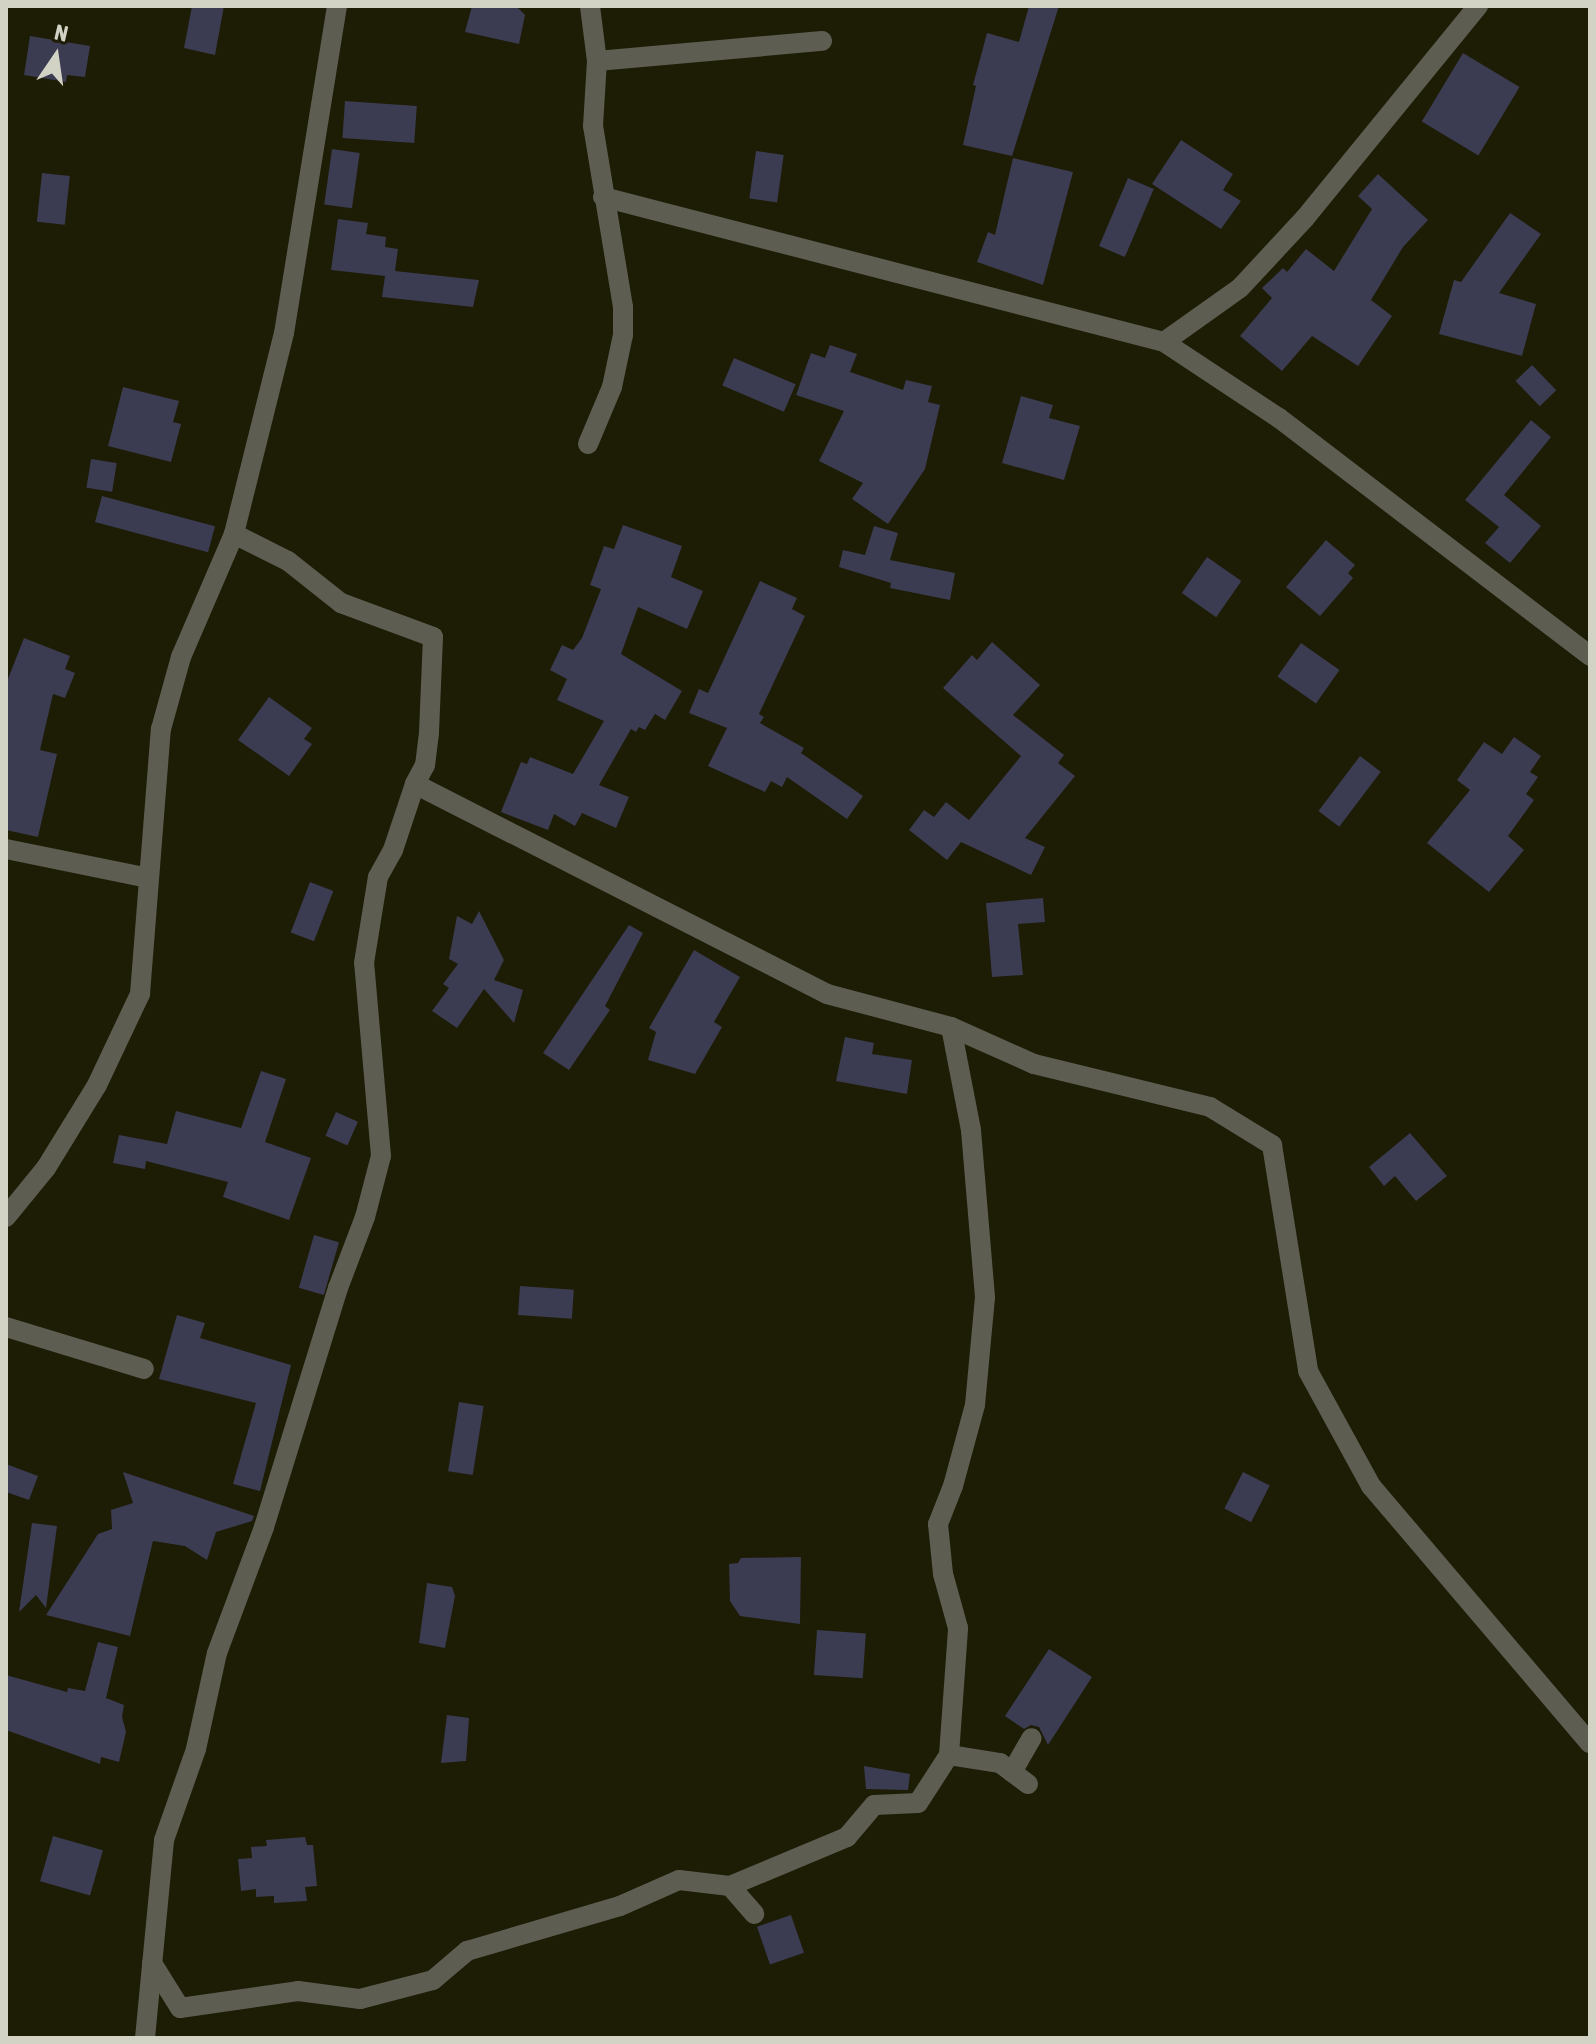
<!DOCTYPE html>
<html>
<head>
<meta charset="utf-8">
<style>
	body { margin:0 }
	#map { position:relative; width:1596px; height:2044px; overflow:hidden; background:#1d1c05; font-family:"Asap Condensed",sans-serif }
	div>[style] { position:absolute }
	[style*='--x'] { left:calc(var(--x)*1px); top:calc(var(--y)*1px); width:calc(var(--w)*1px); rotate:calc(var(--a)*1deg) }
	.building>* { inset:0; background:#3b3b51; transform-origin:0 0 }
	.minor>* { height:20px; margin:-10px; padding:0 10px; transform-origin:10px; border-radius:10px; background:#5d5d52 }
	span { translate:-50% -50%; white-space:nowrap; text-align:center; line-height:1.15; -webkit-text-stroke:8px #1d1c05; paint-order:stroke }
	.frame { position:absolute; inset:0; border:8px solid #d3d3c5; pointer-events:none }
	.north { position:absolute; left:16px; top:16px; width:80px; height:80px; -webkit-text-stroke:6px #1d1c05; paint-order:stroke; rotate:13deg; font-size:22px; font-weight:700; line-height:32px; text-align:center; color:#d3d3c5 }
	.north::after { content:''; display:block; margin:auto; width:28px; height:36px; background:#d3d3c5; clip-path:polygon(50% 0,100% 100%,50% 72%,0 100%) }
</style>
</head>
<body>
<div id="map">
	<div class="building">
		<div style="clip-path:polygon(192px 6px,224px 6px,215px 55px,184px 48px)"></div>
		<div style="clip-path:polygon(472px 6px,516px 6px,525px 15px,519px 44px,465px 32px)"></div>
		<div style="clip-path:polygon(1029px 6px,1059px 6px,1012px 156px,963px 145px,976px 86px,973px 85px,987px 33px,1019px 42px)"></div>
		<div style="clip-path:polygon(30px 36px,90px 46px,85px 77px,67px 75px,66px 82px,24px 75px)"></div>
		<div style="left:1463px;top:53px;width:66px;height:80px;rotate:31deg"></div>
		<div style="left:345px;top:101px;width:72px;height:37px;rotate:4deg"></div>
		<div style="clip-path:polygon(1181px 140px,1233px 174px,1223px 190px,1241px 201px,1221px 229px,1152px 184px)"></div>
		<div style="left:332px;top:149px;width:28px;height:56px;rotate:8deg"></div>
		<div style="left:756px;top:151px;width:28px;height:48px;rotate:8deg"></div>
		<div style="clip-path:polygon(1013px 158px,1073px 172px,1043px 285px,977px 262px,988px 232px,995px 235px)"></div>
		<div style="left:42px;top:173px;width:28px;height:49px;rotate:6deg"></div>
		<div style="clip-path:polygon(1378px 174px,1428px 220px,1403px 247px,1371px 300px,1392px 316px,1358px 366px,1312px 336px,1282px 371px,1240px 336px,1272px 298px,1262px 288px,1283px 268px,1287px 272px,1306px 249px,1334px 271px,1372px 209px,1358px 196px)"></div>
		<div style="left:1128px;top:178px;width:28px;height:74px;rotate:23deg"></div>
		<div style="clip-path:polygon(1510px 213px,1541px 234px,1499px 293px,1536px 304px,1522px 356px,1439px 334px,1454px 280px,1461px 282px)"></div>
		<div style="clip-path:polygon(338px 219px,368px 223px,366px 234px,386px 237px,385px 247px,398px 249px,395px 271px,479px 280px,473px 307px,382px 297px,385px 276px,331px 270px)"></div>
		<div style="clip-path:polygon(830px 345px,857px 354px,850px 372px,903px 390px,906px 380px,932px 386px,928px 402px,940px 405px,925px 469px,888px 524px,852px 499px,863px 483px,819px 461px,844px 411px,796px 395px,811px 353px,825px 358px)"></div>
		<div style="left:734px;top:358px;width:67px;height:30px;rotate:23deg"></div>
		<div style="left:1532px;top:365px;width:35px;height:23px;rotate:46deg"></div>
		<div style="clip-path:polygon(123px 387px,179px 401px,173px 422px,181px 424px,171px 462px,108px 446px)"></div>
		<div style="clip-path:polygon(1021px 396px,1053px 405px,1049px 418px,1080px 426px,1064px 480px,1002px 463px)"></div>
		<div style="clip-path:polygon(1531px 420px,1551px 437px,1504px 495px,1541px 526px,1510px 563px,1485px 543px,1499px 527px,1465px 500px)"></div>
		<div style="left:91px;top:459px;width:26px;height:29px;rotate:9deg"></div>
		<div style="left:102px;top:496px;width:117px;height:27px;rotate:15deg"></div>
		<div style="clip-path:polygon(623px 525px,682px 546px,671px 577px,703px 591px,687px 629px,638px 607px,621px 654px,682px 691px,665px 720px,655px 714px,645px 730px,639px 727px,636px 732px,631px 729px,599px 785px,629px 797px,616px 828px,582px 813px,575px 826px,554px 814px,548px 830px,501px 812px,521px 762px,527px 764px,530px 757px,573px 774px,604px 721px,557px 700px,567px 679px,550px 670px,562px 645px,573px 650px,582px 638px,601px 589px,590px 585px,604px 546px,614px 549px)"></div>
		<div style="clip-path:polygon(874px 526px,898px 533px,890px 560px,955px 573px,950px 600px,890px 588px,891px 583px,839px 567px,843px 550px,865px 555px)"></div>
		<div style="clip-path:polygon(1326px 540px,1355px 565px,1348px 573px,1353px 578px,1320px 616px,1286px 587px)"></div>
		<div style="left:1207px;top:557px;width:42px;height:44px;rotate:35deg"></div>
		<div style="clip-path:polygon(760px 581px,797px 598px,792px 609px,805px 616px,759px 714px,764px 717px,760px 723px,804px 748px,801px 753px,863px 796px,847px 819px,787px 777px,782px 787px,771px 781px,765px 792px,708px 766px,727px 728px,689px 713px,699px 689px,708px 693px)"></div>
		<div style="clip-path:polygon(24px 638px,70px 656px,65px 669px,75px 673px,65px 698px,53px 694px,40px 750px,57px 754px,38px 837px,6px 830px,6px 684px)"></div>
		<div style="clip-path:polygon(992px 642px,1040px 685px,1013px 715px,1064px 755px,1058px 763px,1075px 776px,1025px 838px,1045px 847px,1031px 875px,961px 842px,947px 860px,909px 830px,924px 810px,934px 817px,946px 802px,969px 820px,1021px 756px,943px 688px,972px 655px,977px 660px)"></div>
		<div style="left:1301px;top:643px;width:47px;height:41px;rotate:35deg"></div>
		<div style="clip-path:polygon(269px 697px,312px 728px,304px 739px,312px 744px,289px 776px,238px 740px)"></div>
		<div style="clip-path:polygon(1514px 737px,1541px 756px,1530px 772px,1538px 777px,1526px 794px,1534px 800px,1508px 836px,1524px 850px,1489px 892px,1427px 843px,1470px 790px,1457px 780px,1484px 742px,1502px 754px)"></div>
		<div style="left:1360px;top:756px;width:26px;height:69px;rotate:37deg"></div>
		<div style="left:310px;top:882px;width:25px;height:54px;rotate:21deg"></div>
		<div style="clip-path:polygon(1043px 898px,1045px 922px,1018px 924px,1023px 975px,992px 977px,986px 903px)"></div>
		<div style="clip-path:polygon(479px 911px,504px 960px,494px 980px,523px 990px,514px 1023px,484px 989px,457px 1028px,432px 1011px,449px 988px,443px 984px,458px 964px,449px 959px,457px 916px,472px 924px)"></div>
		<div style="clip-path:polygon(629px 925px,643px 933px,605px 1006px,610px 1010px,569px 1070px,543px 1053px)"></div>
		<div style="clip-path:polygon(694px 950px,740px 977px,714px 1022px,722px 1027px,695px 1074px,648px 1060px,656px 1032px,649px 1028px)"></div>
		<div style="clip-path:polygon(845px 1037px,874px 1043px,872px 1054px,912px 1060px,907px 1094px,836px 1081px)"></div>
		<div style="clip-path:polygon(261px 1071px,286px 1079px,265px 1142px,311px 1158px,289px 1220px,223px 1197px,228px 1182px,146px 1161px,145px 1169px,113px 1163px,119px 1135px,167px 1144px,176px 1111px,241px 1128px)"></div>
		<div style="left:336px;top:1112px;width:24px;height:26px;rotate:24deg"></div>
		<div style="clip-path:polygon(1410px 1133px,1447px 1176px,1416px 1201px,1395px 1176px,1384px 1186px,1369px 1167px)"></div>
		<div style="left:314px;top:1235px;width:26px;height:55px;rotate:16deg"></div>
		<div style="left:520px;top:1286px;width:54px;height:29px;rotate:4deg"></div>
		<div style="clip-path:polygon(177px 1315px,205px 1323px,200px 1338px,291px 1365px,260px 1491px,233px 1484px,256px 1403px,159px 1379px)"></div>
		<div style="left:459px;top:1402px;width:25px;height:70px;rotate:9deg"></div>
		<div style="clip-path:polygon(6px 1464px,38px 1476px,29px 1500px,6px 1492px)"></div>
		<div style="clip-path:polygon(123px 1472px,254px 1516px,252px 1521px,216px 1532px,207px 1560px,185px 1546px,153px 1541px,130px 1636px,46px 1615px,98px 1534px,112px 1529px,111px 1510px,133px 1503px)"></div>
		<div style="left:1243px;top:1472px;width:30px;height:41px;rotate:27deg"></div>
		<div style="clip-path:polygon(32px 1523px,57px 1526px,46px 1608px,36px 1595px,19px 1612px)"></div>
		<div style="clip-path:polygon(801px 1557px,800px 1624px,740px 1616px,730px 1601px,729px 1564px,738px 1563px,741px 1558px)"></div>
		<div style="clip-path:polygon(427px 1583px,452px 1587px,455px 1596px,445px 1648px,419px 1643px)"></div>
		<div style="left:817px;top:1630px;width:49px;height:45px;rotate:4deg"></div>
		<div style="clip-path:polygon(98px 1642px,118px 1647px,106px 1698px,124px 1705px,122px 1717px,126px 1732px,119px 1762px,101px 1757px,100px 1764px,6px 1730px,6px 1675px,67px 1692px,68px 1688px,85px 1691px)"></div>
		<div style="clip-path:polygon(1049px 1649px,1092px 1677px,1048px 1745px,1039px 1727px,1031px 1725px,1024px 1729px,1005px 1716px)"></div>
		<div style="clip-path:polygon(447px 1715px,469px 1718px,466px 1761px,441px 1763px)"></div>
		<div style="clip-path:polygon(864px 1766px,910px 1774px,908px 1790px,866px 1789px)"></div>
		<div style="left:53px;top:1836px;width:52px;height:47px;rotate:16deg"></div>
		<div style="clip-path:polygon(305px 1837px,307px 1845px,313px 1845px,317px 1886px,305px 1887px,307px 1901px,274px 1903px,274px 1896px,256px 1897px,256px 1889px,241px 1891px,238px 1859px,252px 1858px,251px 1847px,267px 1846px,266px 1840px)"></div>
		<div style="left:791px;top:1915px;width:40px;height:36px;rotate:71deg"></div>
	</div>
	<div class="minor">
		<div style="--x:337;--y:6;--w:331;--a:99.2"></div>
		<div style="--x:284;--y:333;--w:207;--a:104"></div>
		<div style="--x:234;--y:534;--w:60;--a:26.6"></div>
		<div style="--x:288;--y:561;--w:68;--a:38.4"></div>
		<div style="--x:341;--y:603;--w:98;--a:20.3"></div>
		<div style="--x:433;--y:637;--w:96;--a:92.4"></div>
		<div style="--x:429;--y:733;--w:32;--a:97"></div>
		<div style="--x:425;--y:765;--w:21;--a:118"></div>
		<div style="--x:415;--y:784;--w:462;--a:27"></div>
		<div style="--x:827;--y:994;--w:128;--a:14.9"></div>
		<div style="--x:951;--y:1027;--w:91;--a:24"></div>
		<div style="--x:1034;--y:1064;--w:181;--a:13.7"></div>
		<div style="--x:1210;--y:1107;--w:73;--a:31.5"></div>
		<div style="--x:1272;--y:1145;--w:229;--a:80.9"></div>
		<div style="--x:1308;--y:1371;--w:131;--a:61.3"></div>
		<div style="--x:1371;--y:1486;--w:338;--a:49.6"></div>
		<div style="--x:597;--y:61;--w:226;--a:-5.1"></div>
		<div style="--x:603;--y:197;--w:579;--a:14.49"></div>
		<div style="--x:1164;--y:342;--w:138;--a:33.5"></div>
		<div style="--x:1279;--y:418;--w:392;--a:37.4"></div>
		<div style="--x:1164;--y:342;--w:93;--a:-35.4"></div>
		<div style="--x:1240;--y:288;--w:96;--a:-47.1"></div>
		<div style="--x:1305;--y:218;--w:274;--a:-50.8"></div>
		<div style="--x:588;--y:444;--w:62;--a:-67.2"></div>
		<div style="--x:612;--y:387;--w:53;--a:-78.1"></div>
		<div style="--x:623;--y:335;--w:28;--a:-90"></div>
		<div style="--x:623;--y:307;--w:183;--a:-99.4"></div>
		<div style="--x:593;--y:126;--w:65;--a:-86.5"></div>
		<div style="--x:597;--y:61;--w:55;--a:-97.3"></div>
		<div style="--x:6;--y:849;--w:146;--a:11.5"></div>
		<div style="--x:6;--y:1217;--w:63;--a:-50.8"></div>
		<div style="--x:46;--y:1168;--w:97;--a:-58.4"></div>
		<div style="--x:97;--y:1085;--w:101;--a:-64.7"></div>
		<div style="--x:140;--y:994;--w:266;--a:-85.5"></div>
		<div style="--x:161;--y:729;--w:75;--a:-74.5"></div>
		<div style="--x:181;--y:657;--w:134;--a:-66.7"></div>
		<div style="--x:6;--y:1327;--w:144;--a:16.9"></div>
		<div style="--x:949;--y:1755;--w:52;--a:8.9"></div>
		<div style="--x:1000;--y:1763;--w:35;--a:37"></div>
		<div style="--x:1012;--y:1772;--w:39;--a:-60"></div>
		<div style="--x:730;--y:1886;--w:127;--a:-22.7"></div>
		<div style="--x:847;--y:1837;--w:42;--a:-49.8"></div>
		<div style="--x:874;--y:1805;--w:44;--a:-2.6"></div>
		<div style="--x:918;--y:1803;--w:57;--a:-57.1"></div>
		<div style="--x:949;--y:1755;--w:127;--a:-85.9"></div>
		<div style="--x:958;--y:1628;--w:56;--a:-105.5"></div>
		<div style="--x:943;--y:1574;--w:50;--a:-95.7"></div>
		<div style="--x:938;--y:1524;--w:41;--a:-68.5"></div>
		<div style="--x:953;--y:1486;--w:84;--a:-74.8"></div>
		<div style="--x:975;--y:1405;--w:108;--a:-84.7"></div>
		<div style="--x:985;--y:1297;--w:168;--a:-94.8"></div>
		<div style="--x:971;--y:1130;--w:105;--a:-101"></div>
		<div style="--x:152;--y:1963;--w:53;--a:58.1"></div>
		<div style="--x:180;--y:2008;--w:119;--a:-8.2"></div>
		<div style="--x:298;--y:1991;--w:63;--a:7.4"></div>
		<div style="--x:360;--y:1999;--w:75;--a:-14.6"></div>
		<div style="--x:433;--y:1980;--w:45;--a:-40.5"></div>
		<div style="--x:467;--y:1951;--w:159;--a:-16.4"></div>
		<div style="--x:620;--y:1906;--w:64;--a:-23.8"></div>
		<div style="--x:679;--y:1880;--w:51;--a:6.7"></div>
		<div style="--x:730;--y:1886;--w:37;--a:49"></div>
		<div style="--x:145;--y:2038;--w:199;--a:-84.5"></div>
		<div style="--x:164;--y:1840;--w:96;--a:-70.6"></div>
		<div style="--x:196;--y:1749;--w:98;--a:-77.7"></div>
		<div style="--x:217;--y:1653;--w:134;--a:-69.5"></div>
		<div style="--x:264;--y:1527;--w:250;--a:-72.8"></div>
		<div style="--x:338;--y:1288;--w:76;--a:-69.2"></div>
		<div style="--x:365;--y:1217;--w:63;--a:-75.3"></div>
		<div style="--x:381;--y:1156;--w:194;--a:-95"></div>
		<div style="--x:364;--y:963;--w:87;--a:-80.8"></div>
		<div style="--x:378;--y:877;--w:31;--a:-61"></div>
		<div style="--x:393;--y:850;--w:70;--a:-71.6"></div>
	</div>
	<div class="frame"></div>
	<div class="north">N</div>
</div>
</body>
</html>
